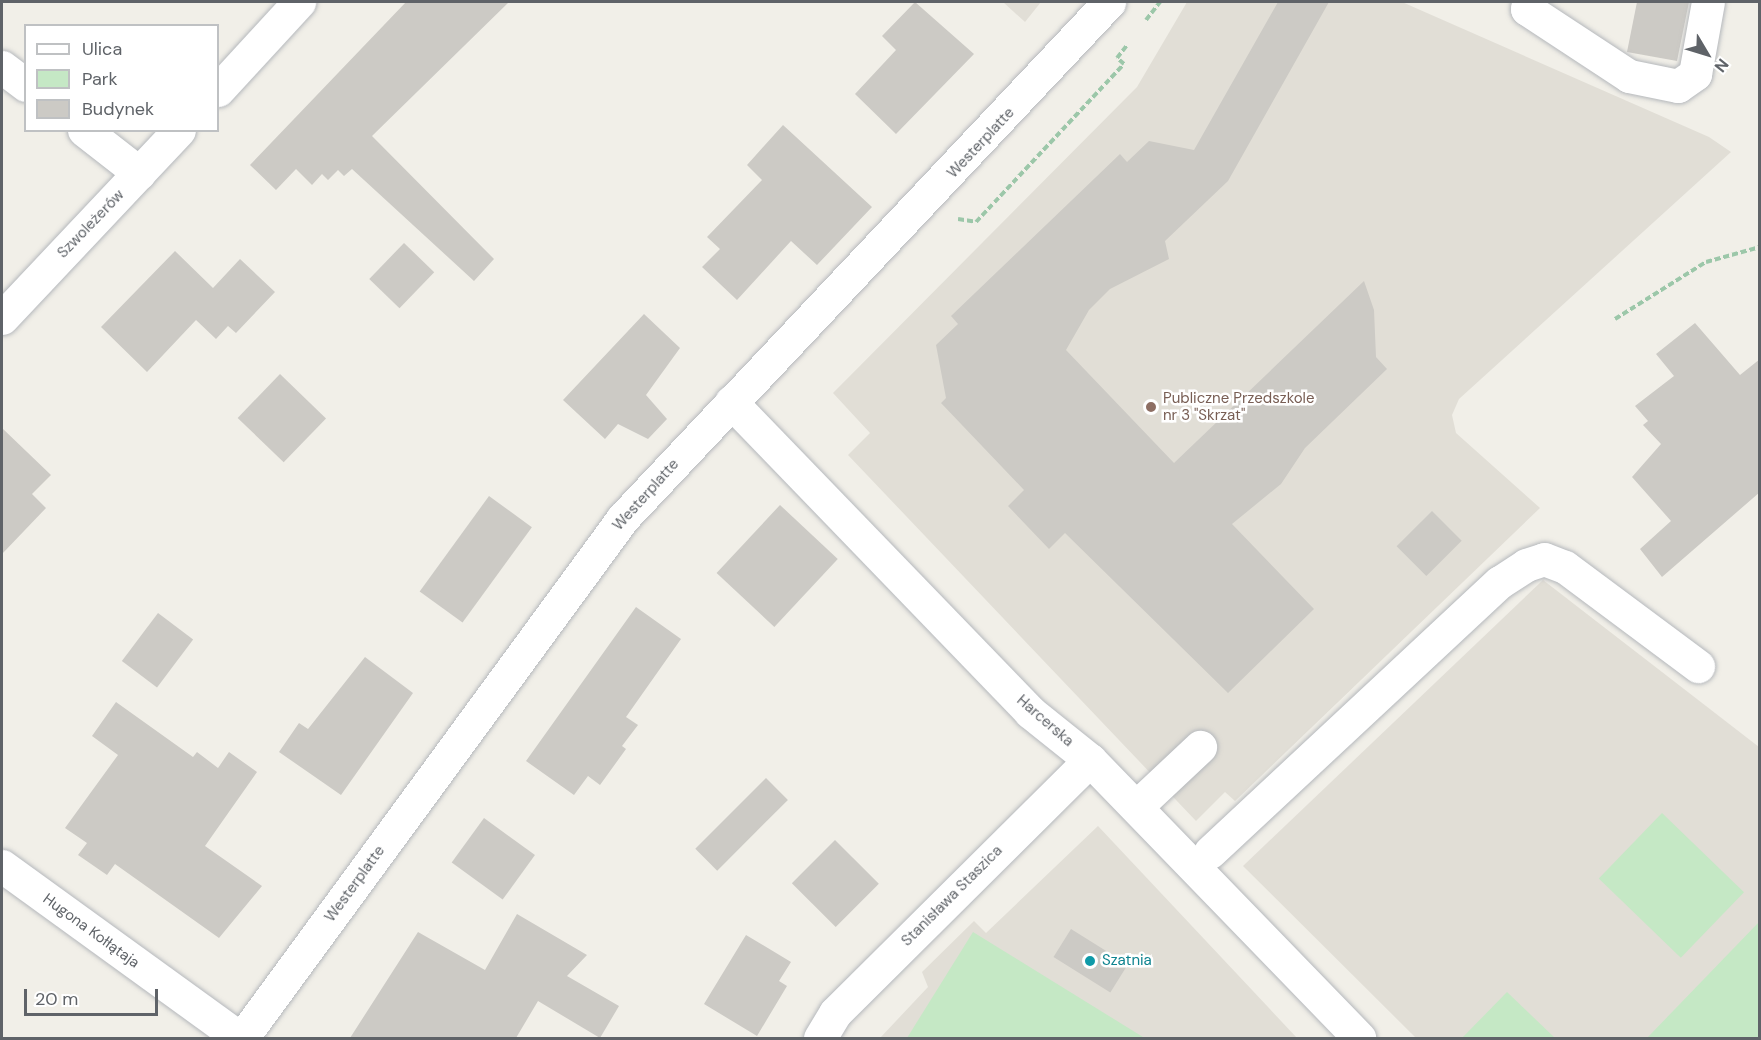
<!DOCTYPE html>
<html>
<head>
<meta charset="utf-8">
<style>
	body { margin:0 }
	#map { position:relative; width:1761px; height:1040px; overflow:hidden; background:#f1efe8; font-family:"DM Sans",sans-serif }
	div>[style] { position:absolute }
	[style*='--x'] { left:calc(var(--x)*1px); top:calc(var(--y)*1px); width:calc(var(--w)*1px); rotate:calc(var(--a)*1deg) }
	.education>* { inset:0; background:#e1ded6 }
	.green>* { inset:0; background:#c5e8c5; transform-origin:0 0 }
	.building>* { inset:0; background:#cccac5; transform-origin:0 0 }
	.path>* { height:4px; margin-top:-2px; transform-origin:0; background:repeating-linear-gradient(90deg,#9cc7a9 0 6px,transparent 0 9px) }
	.roads { filter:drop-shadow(0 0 2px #b5b8bc) drop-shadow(0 0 2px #b5b8bc) }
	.minor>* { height:33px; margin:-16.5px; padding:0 16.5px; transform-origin:16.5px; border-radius:16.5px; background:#fff }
	.dots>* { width:16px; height:16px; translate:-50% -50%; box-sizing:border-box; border:3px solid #fff; border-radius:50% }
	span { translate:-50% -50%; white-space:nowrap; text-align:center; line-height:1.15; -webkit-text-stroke:5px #fff; paint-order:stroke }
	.street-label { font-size:15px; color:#5f6368 }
	.education-label { font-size:15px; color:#785e54 }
	.left { translate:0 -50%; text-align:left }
	.culture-label { font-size:15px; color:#0d838f }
	.frame { position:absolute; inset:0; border:3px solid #5f6368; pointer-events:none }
	.legend { position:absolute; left:24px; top:24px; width:195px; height:108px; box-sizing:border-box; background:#fff; border:2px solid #bfc1c3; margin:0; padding:8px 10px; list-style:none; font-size:18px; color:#5f6368 }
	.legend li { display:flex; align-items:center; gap:12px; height:30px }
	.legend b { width:30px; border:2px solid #bfc1c3 }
	.north { position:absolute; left:1677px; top:24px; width:60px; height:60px; -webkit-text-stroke:4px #fff; paint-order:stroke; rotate:128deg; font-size:16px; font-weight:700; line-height:24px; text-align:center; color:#5f6368 }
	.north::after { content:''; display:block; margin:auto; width:21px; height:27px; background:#5f6368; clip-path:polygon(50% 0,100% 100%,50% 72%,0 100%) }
	.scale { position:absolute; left:24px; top:989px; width:134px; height:27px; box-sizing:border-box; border:3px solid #5f6368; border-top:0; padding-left:8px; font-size:18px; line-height:21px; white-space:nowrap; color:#5f6368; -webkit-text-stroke:4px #fff; paint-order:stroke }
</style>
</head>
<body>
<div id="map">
	<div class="education">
		<div style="clip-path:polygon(1003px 2px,1041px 2px,1025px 22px)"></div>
		<div style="clip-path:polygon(1187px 2px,1402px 2px,1709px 137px,1731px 152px,1459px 399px,1452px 415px,1456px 433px,1540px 508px,1235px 801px,1225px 792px,1196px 821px,848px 455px,870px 433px,833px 393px,1137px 87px)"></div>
		<div style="clip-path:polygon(1543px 580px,1759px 747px,1759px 1038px,1416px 1038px,1243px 866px)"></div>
		<div style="clip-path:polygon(1098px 826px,1297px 1038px,880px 1038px,928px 987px,922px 972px,974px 921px,986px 933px)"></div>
	</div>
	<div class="green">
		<div style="left:1662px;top:813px;width:114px;height:91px;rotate:44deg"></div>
		<div style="clip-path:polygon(1759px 922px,1759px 1038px,1647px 1038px)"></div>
		<div style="clip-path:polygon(973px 932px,1143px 1037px,1142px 1038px,907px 1038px)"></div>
		<div style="clip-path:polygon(1507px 992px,1555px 1038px,1462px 1038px)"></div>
	</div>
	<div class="building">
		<div style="clip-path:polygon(406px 2px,509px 2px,372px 136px,494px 259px,474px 281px,352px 169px,344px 176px,338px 170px,328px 180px,322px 174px,312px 185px,296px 169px,276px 190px,250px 165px)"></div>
		<div style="clip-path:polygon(915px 2px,974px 54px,896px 134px,855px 94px,896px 50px,882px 36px)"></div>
		<div style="clip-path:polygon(1278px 2px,1329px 2px,1228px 181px,1165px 241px,1169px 259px,1110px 289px,1089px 310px,1066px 350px,1174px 463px,1364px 281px,1374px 310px,1376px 357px,1387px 369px,1305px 448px,1281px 484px,1232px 524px,1314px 609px,1228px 693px,1065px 533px,1049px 549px,1008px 506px,1024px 490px,941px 403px,946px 398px,936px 345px,958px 324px,951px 316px,1120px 154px,1127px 162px,1149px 141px,1194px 150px)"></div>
		<div style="clip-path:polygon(1637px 2px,1689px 2px,1677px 61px,1627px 52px)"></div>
		<div style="clip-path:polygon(783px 125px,872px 207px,817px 265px,791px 241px,737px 300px,702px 267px,720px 249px,707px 237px,762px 180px,747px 165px)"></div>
		<div style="left:404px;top:243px;width:42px;height:50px;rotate:44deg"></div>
		<div style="clip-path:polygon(175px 251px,213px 288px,240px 259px,275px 292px,236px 333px,228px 326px,216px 339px,196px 320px,147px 372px,101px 327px)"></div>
		<div style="clip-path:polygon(644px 314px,680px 348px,646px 395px,667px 419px,648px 439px,618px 424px,605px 439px,563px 400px)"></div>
		<div style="clip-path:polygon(1695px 323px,1740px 375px,1760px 359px,1760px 492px,1662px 577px,1640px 549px,1671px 521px,1632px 477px,1661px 444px,1643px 425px,1648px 421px,1635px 406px,1674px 376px,1656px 354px)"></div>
		<div style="left:280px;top:374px;width:64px;height:61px;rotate:44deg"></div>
		<div style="clip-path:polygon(2px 428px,51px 475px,32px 494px,46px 508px,2px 554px)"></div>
		<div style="left:489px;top:496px;width:53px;height:118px;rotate:36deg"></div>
		<div style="left:780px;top:505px;width:79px;height:93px;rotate:43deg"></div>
		<div style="left:1432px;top:511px;width:42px;height:50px;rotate:45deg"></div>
		<div style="clip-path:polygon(636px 607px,681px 639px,626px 717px,638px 725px,622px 746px,626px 749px,600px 785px,588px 776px,574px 795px,526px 761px)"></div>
		<div style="left:158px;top:613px;width:44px;height:60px;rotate:37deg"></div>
		<div style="clip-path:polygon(365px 657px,413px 693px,341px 795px,279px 752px,299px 723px,308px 729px)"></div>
		<div style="clip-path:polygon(116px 702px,193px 757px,197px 752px,218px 768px,229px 752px,257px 772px,205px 846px,262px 886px,219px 938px,115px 864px,107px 875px,78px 855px,87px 843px,65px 828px,118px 755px,92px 736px)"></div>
		<div style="left:766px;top:778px;width:31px;height:100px;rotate:45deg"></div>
		<div style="left:484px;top:818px;width:63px;height:55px;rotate:36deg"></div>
		<div style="left:835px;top:840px;width:62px;height:61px;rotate:45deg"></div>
		<div style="clip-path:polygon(517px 914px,587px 955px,567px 976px,619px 1006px,600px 1038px,538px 1001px,516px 1038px,350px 1038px,418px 932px,485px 970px)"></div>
		<div style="left:1071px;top:929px;width:67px;height:33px;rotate:32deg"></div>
		<div style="clip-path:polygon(746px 935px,791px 962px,779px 981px,787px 986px,757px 1036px,704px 1004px)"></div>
	</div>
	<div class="path">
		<div style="--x:1146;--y:20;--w:23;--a:-52"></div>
		<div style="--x:958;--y:219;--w:18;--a:9"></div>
		<div style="--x:976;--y:222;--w:216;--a:-46.9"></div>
		<div style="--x:1124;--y:64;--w:9;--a:-139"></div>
		<div style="--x:1117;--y:58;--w:16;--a:-52"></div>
		<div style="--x:1615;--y:319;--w:107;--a:-32.1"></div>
		<div style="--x:1706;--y:262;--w:56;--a:-15.5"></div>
	</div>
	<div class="roads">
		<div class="minor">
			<div style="--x:1528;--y:2;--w:7;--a:98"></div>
			<div style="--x:1527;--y:9;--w:122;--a:33.3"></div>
			<div style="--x:1629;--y:76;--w:50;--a:11.5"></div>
			<div style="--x:1678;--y:86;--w:21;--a:-35"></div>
			<div style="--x:1695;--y:74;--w:73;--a:-79.8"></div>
			<div style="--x:2;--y:67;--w:30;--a:37"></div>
			<div style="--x:218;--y:90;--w:120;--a:-47.4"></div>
			<div style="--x:84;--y:130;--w:70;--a:38"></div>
			<div style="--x:2;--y:318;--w:258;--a:-46.7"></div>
			<div style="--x:731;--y:402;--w:431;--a:46"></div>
			<div style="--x:1030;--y:712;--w:77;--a:38.7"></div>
			<div style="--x:1090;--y:760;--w:387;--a:45.9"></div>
			<div style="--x:1136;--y:807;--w:88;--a:-43.2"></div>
			<div style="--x:1210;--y:852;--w:396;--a:-43"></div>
			<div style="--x:1500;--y:582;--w:31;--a:-33"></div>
			<div style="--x:1526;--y:565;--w:19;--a:-18"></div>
			<div style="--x:1544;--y:559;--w:22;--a:21"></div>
			<div style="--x:1565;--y:567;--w:166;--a:36.7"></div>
			<div style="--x:2;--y:866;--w:294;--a:35.9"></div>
			<div style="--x:242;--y:1038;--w:645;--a:-53.77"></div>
			<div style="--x:623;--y:518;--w:709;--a:-46.71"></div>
			<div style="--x:820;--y:1038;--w:29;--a:-59"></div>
			<div style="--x:835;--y:1013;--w:359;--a:-44.8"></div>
		</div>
	</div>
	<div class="dots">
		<div style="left:1151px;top:407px;background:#8d6e63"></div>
		<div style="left:1090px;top:961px;background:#0f9aa8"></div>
	</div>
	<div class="street-label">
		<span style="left:981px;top:143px;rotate:-47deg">Westerplatte</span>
		<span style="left:91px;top:224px;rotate:-46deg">Szwoleżerów</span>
		<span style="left:646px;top:495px;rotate:-48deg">Westerplatte</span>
		<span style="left:1045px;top:721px;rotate:41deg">Harcerska</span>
		<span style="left:355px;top:884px;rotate:-54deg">Westerplatte</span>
		<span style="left:952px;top:896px;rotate:-45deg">Stanisława Staszica</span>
		<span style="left:91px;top:931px;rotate:36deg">Hugona Kołłątaja</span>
	</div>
	<div class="education-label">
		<span class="left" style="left:1163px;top:407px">Publiczne Przedszkole<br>nr 3 "Skrzat"</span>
	</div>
	<div class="culture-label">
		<span class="left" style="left:1102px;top:961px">Szatnia</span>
	</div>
	<div class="frame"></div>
	<ul class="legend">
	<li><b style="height:8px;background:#fff"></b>Ulica</li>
	<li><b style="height:16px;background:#c5e8c5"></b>Park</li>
	<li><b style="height:16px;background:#cccac5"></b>Budynek</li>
	</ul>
	<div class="north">N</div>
	<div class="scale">20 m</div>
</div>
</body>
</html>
